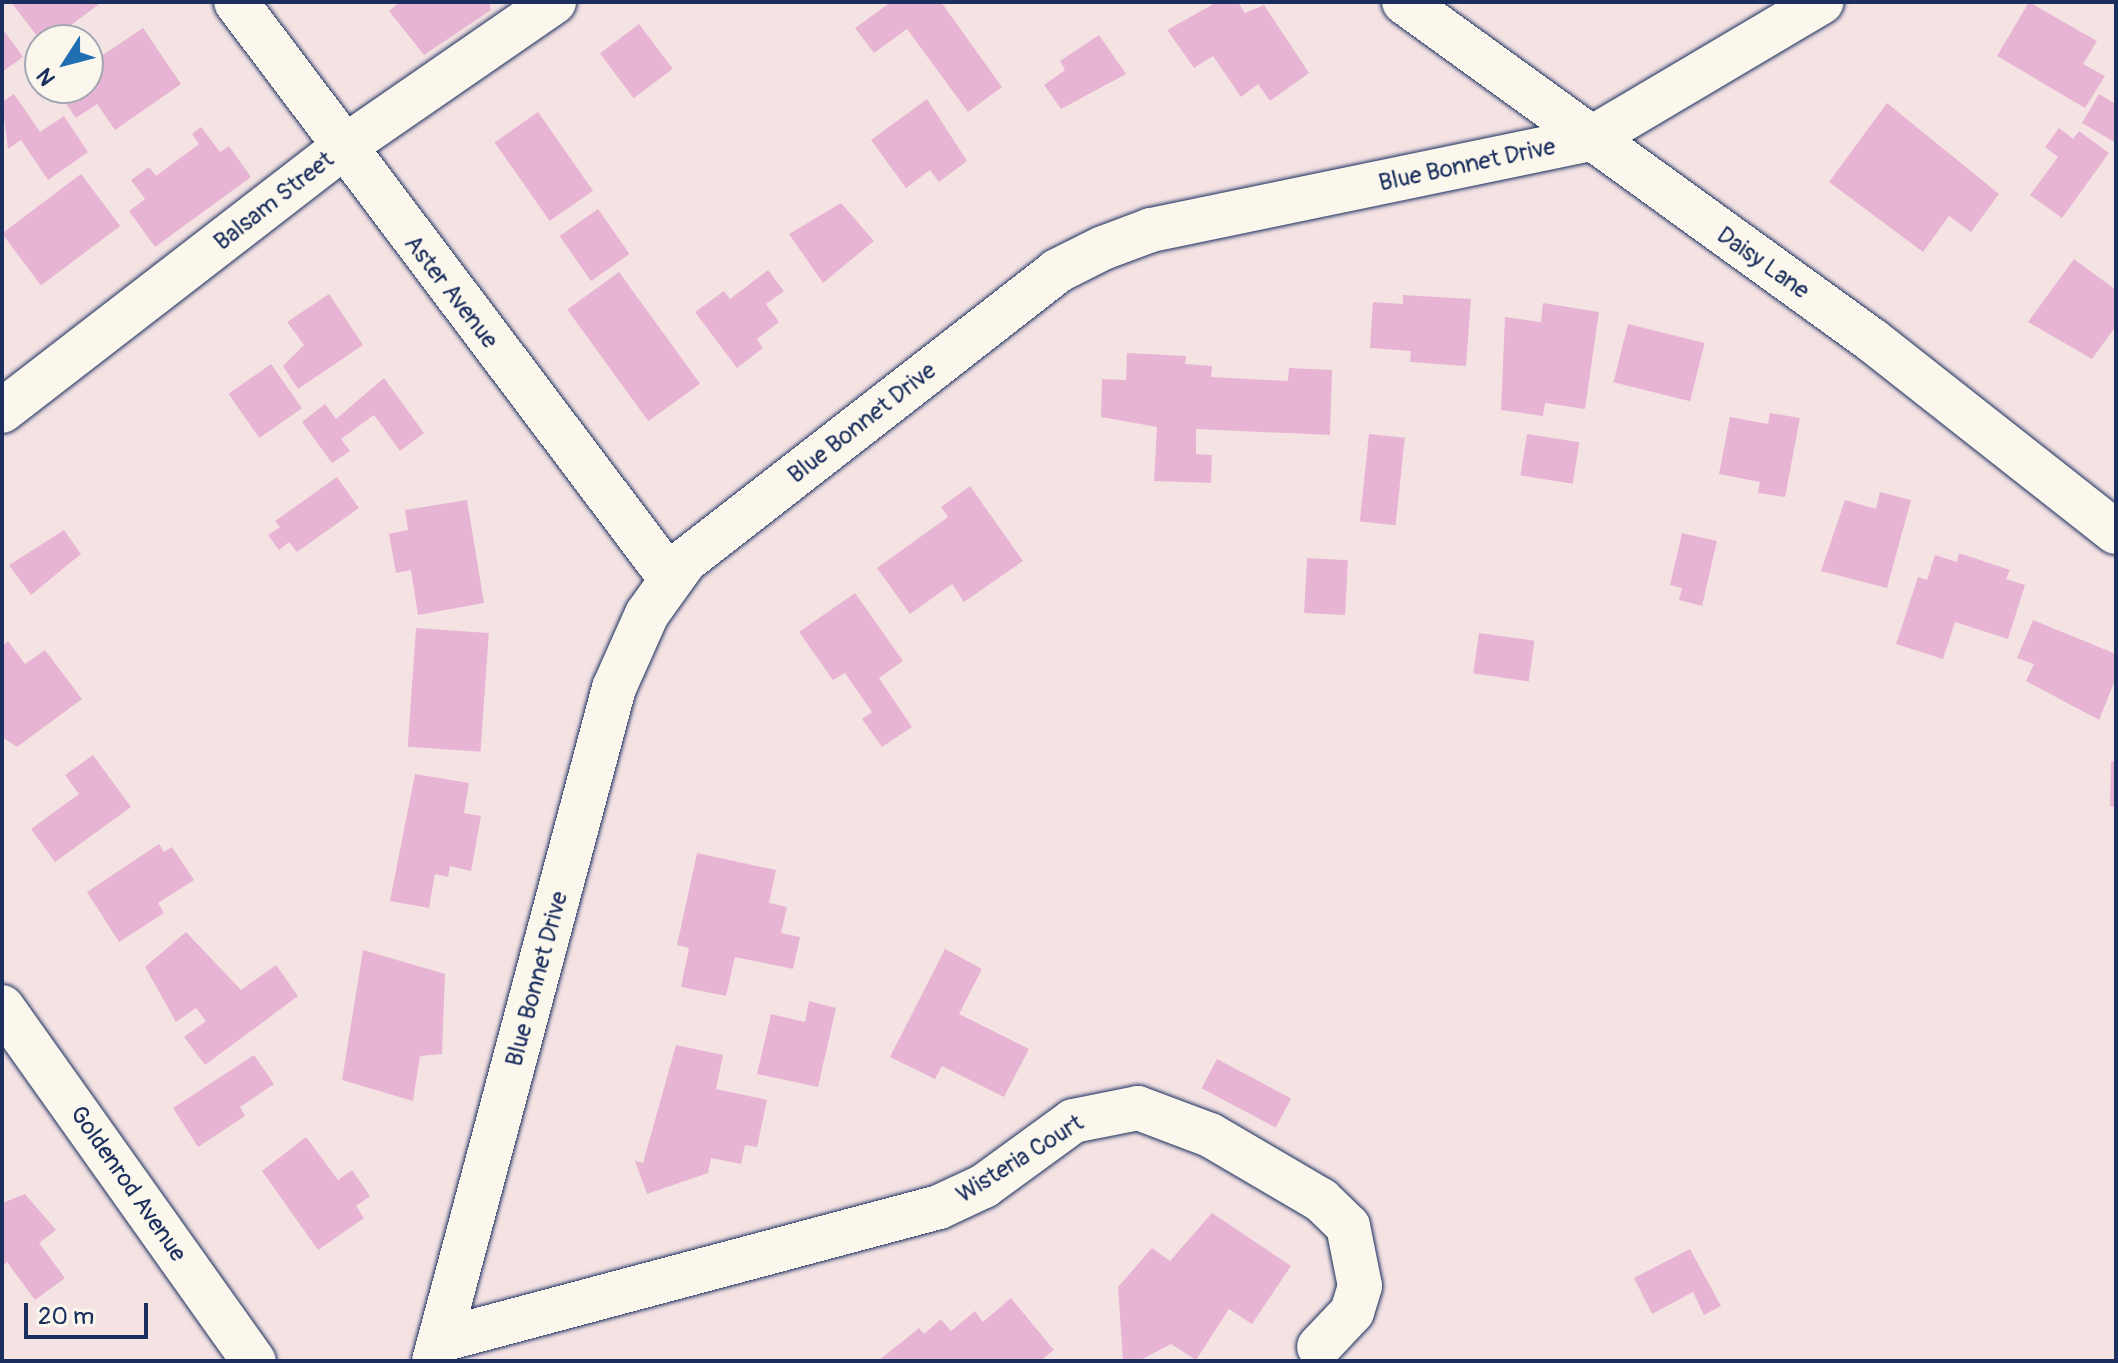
<!DOCTYPE html>
<html>
<head>
<meta charset="utf-8">
<style>
	body { margin:0 }
	#map { position:relative; width:2118px; height:1363px; overflow:hidden; background:#f5e3e4; font-family:Pangolin,sans-serif }
	div>[style] { position:absolute }
	[style*='--x'] { left:calc(var(--x)*1px); top:calc(var(--y)*1px); width:calc(var(--w)*1px); rotate:calc(var(--a)*1deg) }
	.building>* { inset:0; background:#e7b5d3; transform-origin:0 0 }
	.roads { filter:drop-shadow(0 0 2px #1b2f5e) drop-shadow(0 0 2px #1b2f5e) }
	.minor>* { height:44px; margin:-22px; padding:0 22px; transform-origin:22px; border-radius:22px; background:#fbf7ec }
	span { translate:-50% -50%; white-space:nowrap; text-align:center; line-height:1.15; -webkit-text-stroke:6px #fbf7ec; paint-order:stroke }
	.street-label { font-size:24px; color:#1b2f5e }
	.frame { position:absolute; inset:0; border:4px solid #1b2f5e; pointer-events:none }
	.north { position:absolute; left:24px; top:24px; width:80px; height:80px; box-sizing:border-box; background:#fbf7ec; border:2px solid #a1a7b3; border-radius:50%; rotate:234deg; font-size:22px; font-weight:700; line-height:32px; text-align:center; color:#1b2f5e }
	.north::after { content:''; display:block; margin:auto; width:28px; height:36px; background:#1f6fb2; clip-path:polygon(50% 0,100% 100%,50% 72%,0 100%) }
	.scale { position:absolute; left:24px; top:1303px; width:124px; height:36px; box-sizing:border-box; border:4px solid #1b2f5e; border-top:0; padding-left:10px; font-size:24px; line-height:28px; white-space:nowrap; color:#1b2f5e; -webkit-text-stroke:6px #fbf7ec; paint-order:stroke }
</style>
</head>
<body>
<div id="map">
	<div class="building">
		<div style="clip-path:polygon(11px 2px,102px 2px,51px 40px,40px 40px)"></div>
		<div style="clip-path:polygon(400px 2px,489px 2px,491px 10px,424px 55px,389px 11px)"></div>
		<div style="clip-path:polygon(891px 2px,941px 2px,1002px 87px,968px 112px,907px 29px,874px 53px,855px 28px)"></div>
		<div style="clip-path:polygon(1217px 2px,1238px 2px,1245px 13px,1264px 5px,1309px 73px,1270px 101px,1258px 84px,1241px 97px,1213px 56px,1194px 68px,1167px 30px)"></div>
		<div style="clip-path:polygon(2029px 2px,2097px 41px,2083px 64px,2105px 76px,2085px 108px,1997px 56px)"></div>
		<div style="left:639px;top:24px;width:56px;height:49px;rotate:53deg"></div>
		<div style="clip-path:polygon(2px 28px,23px 57px,2px 72px)"></div>
		<div style="clip-path:polygon(143px 28px,181px 84px,115px 130px,97px 104px,76px 118px,55px 88px,88px 88px,88px 65px)"></div>
		<div style="clip-path:polygon(1099px 35px,1126px 74px,1061px 109px,1044px 85px,1065px 70px,1060px 61px)"></div>
		<div style="clip-path:polygon(14px 94px,40px 132px,64px 116px,88px 152px,48px 180px,21px 140px,8px 149px,2px 102px)"></div>
		<div style="clip-path:polygon(2099px 94px,2116px 104px,2116px 143px,2082px 123px)"></div>
		<div style="clip-path:polygon(927px 99px,967px 161px,939px 182px,930px 170px,906px 188px,871px 140px)"></div>
		<div style="clip-path:polygon(1887px 103px,1999px 194px,1971px 232px,1949px 216px,1923px 252px,1829px 182px)"></div>
		<div style="left:538px;top:112px;width:96px;height:53px;rotate:55deg"></div>
		<div style="clip-path:polygon(201px 127px,220px 152px,229px 146px,251px 177px,155px 247px,129px 211px,145px 199px,131px 180px,149px 167px,156px 176px,199px 144px,192px 134px)"></div>
		<div style="clip-path:polygon(2059px 128px,2073px 139px,2079px 131px,2109px 153px,2062px 218px,2030px 195px,2058px 157px,2045px 147px)"></div>
		<div style="left:81px;top:174px;width:65px;height:99px;rotate:53deg"></div>
		<div style="clip-path:polygon(841px 203px,874px 241px,823px 283px,789px 234px)"></div>
		<div style="left:598px;top:209px;width:55px;height:47px;rotate:55deg"></div>
		<div style="clip-path:polygon(2074px 259px,2116px 290px,2116px 326px,2092px 359px,2028px 322px)"></div>
		<div style="clip-path:polygon(768px 270px,784px 291px,766px 304px,779px 322px,757px 339px,763px 348px,737px 368px,695px 312px,724px 291px,730px 299px)"></div>
		<div style="left:619px;top:272px;width:138px;height:64px;rotate:54deg"></div>
		<div style="clip-path:polygon(329px 294px,363px 345px,298px 389px,283px 366px,304px 345px,287px 322px)"></div>
		<div style="clip-path:polygon(1403px 295px,1471px 299px,1466px 366px,1410px 362px,1411px 351px,1370px 348px,1373px 302px,1403px 304px)"></div>
		<div style="clip-path:polygon(1543px 303px,1599px 312px,1585px 409px,1545px 403px,1543px 416px,1501px 410px,1505px 317px,1541px 322px)"></div>
		<div style="left:1628px;top:324px;width:79px;height:60px;rotate:14deg"></div>
		<div style="clip-path:polygon(1127px 353px,1186px 356px,1185px 364px,1212px 366px,1211px 377px,1288px 381px,1289px 368px,1332px 370px,1330px 435px,1196px 429px,1196px 454px,1212px 455px,1211px 483px,1154px 481px,1157px 427px,1101px 417px,1102px 379px,1126px 380px)"></div>
		<div style="left:271px;top:364px;width:54px;height:52px;rotate:55deg"></div>
		<div style="clip-path:polygon(384px 378px,424px 433px,400px 451px,374px 415px,341px 439px,350px 451px,332px 463px,302px 422px,325px 404px,336px 419px)"></div>
		<div style="clip-path:polygon(1770px 413px,1800px 418px,1785px 497px,1758px 493px,1760px 482px,1719px 474px,1730px 417px,1768px 424px)"></div>
		<div style="left:1369px;top:434px;width:36px;height:88px;rotate:6deg"></div>
		<div style="left:1527px;top:434px;width:53px;height:42px;rotate:9deg"></div>
		<div style="clip-path:polygon(337px 477px,359px 508px,297px 552px,289px 542px,279px 550px,268px 535px,280px 527px,275px 521px)"></div>
		<div style="clip-path:polygon(970px 486px,1023px 561px,964px 602px,952px 584px,910px 614px,877px 568px,948px 517px,941px 507px)"></div>
		<div style="clip-path:polygon(1880px 492px,1911px 500px,1887px 588px,1821px 571px,1845px 500px,1876px 509px)"></div>
		<div style="clip-path:polygon(467px 500px,484px 603px,418px 615px,411px 570px,396px 573px,389px 534px,408px 530px,405px 510px)"></div>
		<div style="clip-path:polygon(64px 530px,81px 554px,31px 595px,9px 565px)"></div>
		<div style="clip-path:polygon(1682px 533px,1717px 541px,1702px 606px,1679px 600px,1682px 588px,1670px 585px)"></div>
		<div style="clip-path:polygon(1959px 553px,2010px 570px,2006px 579px,2025px 585px,2008px 639px,1955px 622px,1943px 659px,1896px 644px,1918px 577px,1927px 580px,1935px 555px,1957px 562px)"></div>
		<div style="left:1307px;top:558px;width:41px;height:55px;rotate:3deg"></div>
		<div style="clip-path:polygon(855px 593px,903px 661px,879px 678px,912px 727px,882px 747px,862px 719px,872px 712px,845px 673px,833px 680px,799px 632px)"></div>
		<div style="clip-path:polygon(2033px 620px,2116px 654px,2116px 678px,2099px 720px,2026px 681px,2034px 664px,2017px 658px)"></div>
		<div style="left:416px;top:628px;width:73px;height:119px;rotate:4deg"></div>
		<div style="left:1479px;top:633px;width:56px;height:41px;rotate:8deg"></div>
		<div style="clip-path:polygon(8px 641px,25px 664px,45px 650px,82px 699px,17px 747px,2px 737px,2px 646px)"></div>
		<div style="clip-path:polygon(93px 755px,131px 807px,55px 862px,31px 829px,79px 794px,65px 775px)"></div>
		<div style="clip-path:polygon(2111px 761px,2116px 762px,2116px 807px,2110px 806px)"></div>
		<div style="clip-path:polygon(415px 774px,469px 783px,464px 813px,481px 816px,471px 871px,450px 866px,448px 877px,435px 874px,429px 908px,390px 901px)"></div>
		<div style="clip-path:polygon(159px 844px,164px 852px,172px 847px,194px 880px,158px 903px,164px 913px,119px 942px,87px 892px)"></div>
		<div style="clip-path:polygon(697px 853px,776px 870px,769px 903px,787px 907px,781px 933px,800px 937px,793px 969px,735px 957px,726px 996px,681px 987px,689px 948px,677px 945px)"></div>
		<div style="clip-path:polygon(186px 932px,241px 990px,276px 965px,298px 996px,205px 1065px,184px 1037px,206px 1021px,196px 1008px,176px 1022px,145px 967px)"></div>
		<div style="clip-path:polygon(945px 949px,982px 969px,959px 1014px,1029px 1049px,1004px 1097px,942px 1066px,935px 1079px,890px 1057px)"></div>
		<div style="clip-path:polygon(363px 950px,445px 974px,442px 1054px,420px 1056px,413px 1101px,342px 1080px)"></div>
		<div style="clip-path:polygon(809px 1001px,836px 1008px,818px 1087px,757px 1074px,771px 1014px,805px 1022px)"></div>
		<div style="clip-path:polygon(676px 1045px,723px 1055px,716px 1089px,767px 1100px,757px 1147px,745px 1145px,741px 1164px,711px 1158px,708px 1173px,647px 1194px,635px 1161px,643px 1163px)"></div>
		<div style="clip-path:polygon(254px 1055px,274px 1084px,240px 1107px,245px 1116px,198px 1147px,173px 1108px)"></div>
		<div style="left:1217px;top:1059px;width:84px;height:33px;rotate:28deg"></div>
		<div style="clip-path:polygon(306px 1137px,338px 1180px,352px 1170px,370px 1196px,356px 1206px,364px 1218px,318px 1250px,262px 1171px)"></div>
		<div style="clip-path:polygon(25px 1194px,56px 1230px,39px 1243px,65px 1278px,35px 1300px,7px 1262px,2px 1266px,2px 1203px)"></div>
		<div style="clip-path:polygon(1212px 1213px,1291px 1266px,1252px 1324px,1229px 1309px,1196px 1360px,1171px 1344px,1139px 1361px,1123px 1361px,1118px 1287px,1152px 1248px,1170px 1261px)"></div>
		<div style="clip-path:polygon(1690px 1249px,1721px 1306px,1704px 1315px,1693px 1292px,1652px 1314px,1634px 1278px)"></div>
		<div style="clip-path:polygon(1011px 1298px,1054px 1350px,1040px 1361px,878px 1361px,919px 1328px,924px 1334px,941px 1319px,951px 1331px,975px 1311px,983px 1322px)"></div>
	</div>
	<div class="roads">
		<div class="minor">
			<div style="--x:236;--y:2;--w:723;--a:52.99"></div>
			<div style="--x:1404;--y:2;--w:579;--a:35.86"></div>
			<div style="--x:1873;--y:341;--w:309;--a:38.2"></div>
			<div style="--x:2;--y:411;--w:428;--a:-37.7"></div>
			<div style="--x:341;--y:149;--w:259;--a:-34.6"></div>
			<div style="--x:2;--y:1007;--w:435;--a:54.6"></div>
			<div style="--x:441;--y:1340;--w:515;--a:-14.95"></div>
			<div style="--x:939;--y:1207;--w:50;--a:-25"></div>
			<div style="--x:984;--y:1186;--w:110;--a:-36.1"></div>
			<div style="--x:1073;--y:1121;--w:66;--a:-11.3"></div>
			<div style="--x:1138;--y:1108;--w:77;--a:20.6"></div>
			<div style="--x:1210;--y:1135;--w:129;--a:30.4"></div>
			<div style="--x:1321;--y:1200;--w:37;--a:44"></div>
			<div style="--x:1348;--y:1226;--w:61;--a:78.7"></div>
			<div style="--x:1360;--y:1286;--w:27;--a:107"></div>
			<div style="--x:1352;--y:1312;--w:48;--a:133.3"></div>
			<div style="--x:434;--y:1361;--w:697;--a:-75.03"></div>
			<div style="--x:614;--y:688;--w:81;--a:-66"></div>
			<div style="--x:647;--y:614;--w:65;--a:-54.4"></div>
			<div style="--x:685;--y:561;--w:472;--a:-37.9"></div>
			<div style="--x:1057;--y:271;--w:51;--a:-26.6"></div>
			<div style="--x:1103;--y:248;--w:51;--a:-20.6"></div>
			<div style="--x:1151;--y:230;--w:448;--a:-11.7"></div>
			<div style="--x:1590;--y:139;--w:269;--a:-30.6"></div>
		</div>
	</div>
	<div class="street-label">
		<span style="left:1467px;top:165px;rotate:-12deg">Blue Bonnet Drive</span>
		<span style="left:274px;top:201px;rotate:-38deg">Balsam Street</span>
		<span style="left:1763px;top:263px;rotate:35deg">Daisy Lane</span>
		<span style="left:451px;top:292px;rotate:52deg">Aster Avenue</span>
		<span style="left:862px;top:423px;rotate:-38deg">Blue Bonnet Drive</span>
		<span style="left:537px;top:979px;rotate:-75deg">Blue Bonnet Drive</span>
		<span style="left:1020px;top:1159px;rotate:-32deg">Wisteria Court</span>
		<span style="left:128px;top:1184px;rotate:55deg">Goldenrod Avenue</span>
	</div>
	<div class="frame"></div>
	<div class="north">N</div>
	<div class="scale">20 m</div>
</div>
</body>
</html>
